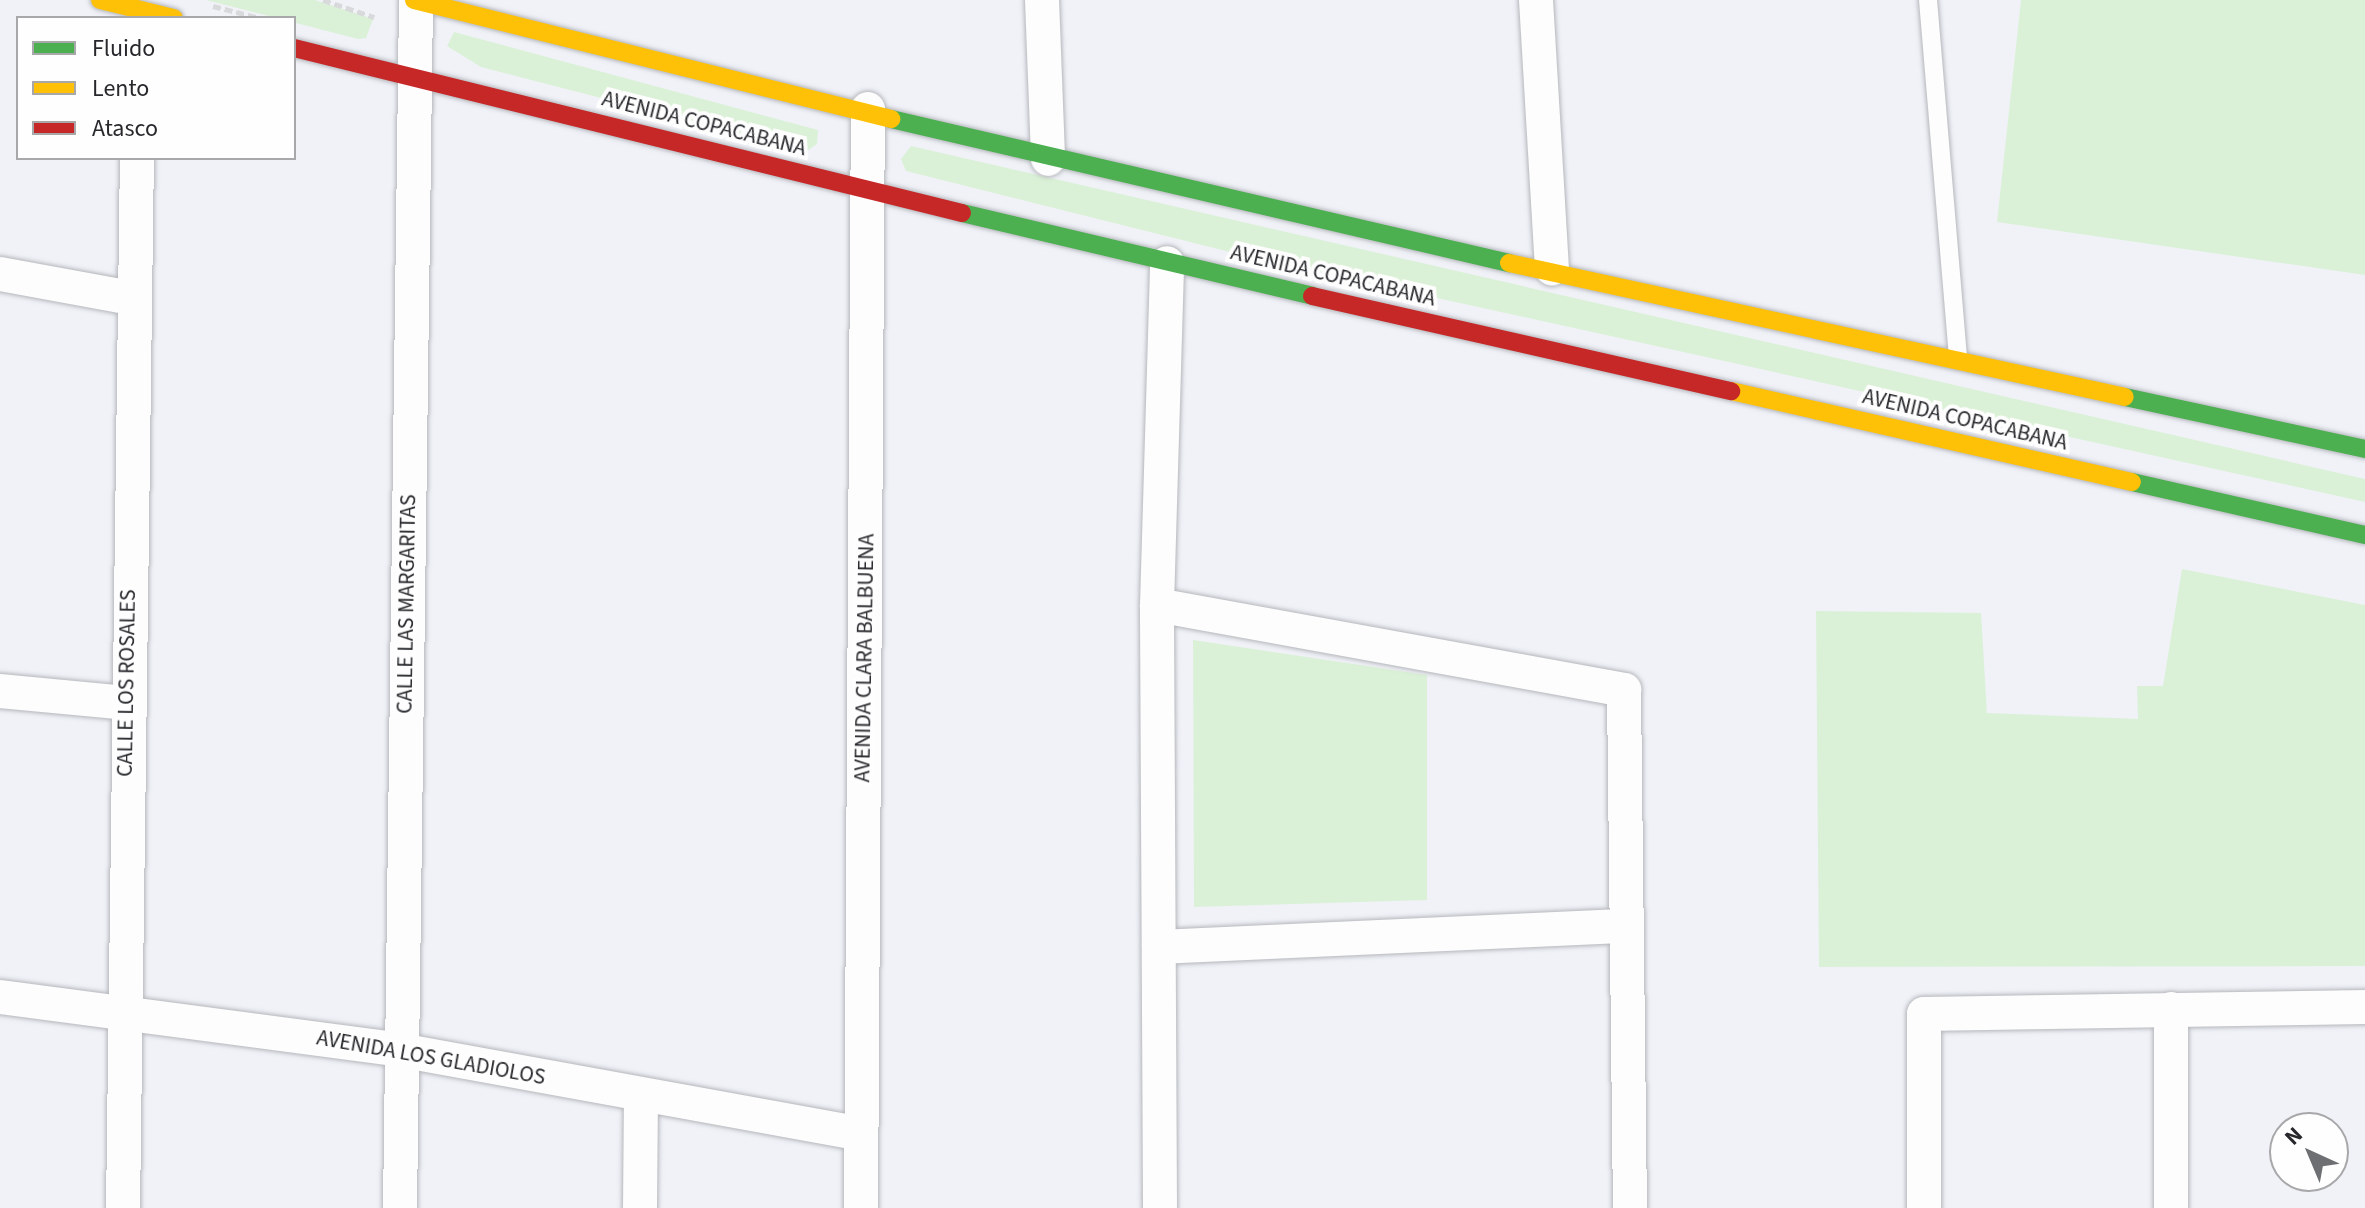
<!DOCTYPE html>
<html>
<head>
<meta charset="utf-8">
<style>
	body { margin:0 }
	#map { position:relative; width:2365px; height:1208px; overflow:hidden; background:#f0f2f8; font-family:"Source Sans 3",sans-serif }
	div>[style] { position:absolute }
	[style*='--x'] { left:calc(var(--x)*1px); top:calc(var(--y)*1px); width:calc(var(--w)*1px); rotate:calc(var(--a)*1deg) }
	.green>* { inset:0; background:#dbf1d7 }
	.path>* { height:5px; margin-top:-2.5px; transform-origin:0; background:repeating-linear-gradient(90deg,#d8d9db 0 8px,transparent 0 12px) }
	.roads { filter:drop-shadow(0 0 2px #b5b7bb) drop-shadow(0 0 2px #b5b7bb) }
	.lane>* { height:18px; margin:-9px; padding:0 9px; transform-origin:9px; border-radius:9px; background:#fdfdfe }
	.street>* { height:34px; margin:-17px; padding:0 17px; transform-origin:17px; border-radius:17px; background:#fdfdfe }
	.fast>* { height:18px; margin:-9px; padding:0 9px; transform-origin:9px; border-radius:9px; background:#4caf50 }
	.slow>* { height:18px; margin:-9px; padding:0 9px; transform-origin:9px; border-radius:9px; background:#ffc107 }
	.jam>* { height:18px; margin:-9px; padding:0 9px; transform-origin:9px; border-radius:9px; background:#c62828 }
	span { translate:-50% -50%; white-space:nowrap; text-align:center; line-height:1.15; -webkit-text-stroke:8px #fefefe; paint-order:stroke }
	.street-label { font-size:22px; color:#27282c }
	.legend { position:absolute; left:16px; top:16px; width:280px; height:144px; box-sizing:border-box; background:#fefefe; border:2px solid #a8a8aa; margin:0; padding:10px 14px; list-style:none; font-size:24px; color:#27282c }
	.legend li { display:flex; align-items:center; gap:16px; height:40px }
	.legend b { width:40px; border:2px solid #a8a8aa }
	.north { position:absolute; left:2269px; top:1112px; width:80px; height:80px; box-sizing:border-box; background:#fefefe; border:2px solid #a8a8aa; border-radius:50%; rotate:316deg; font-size:22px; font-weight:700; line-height:32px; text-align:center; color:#27282c }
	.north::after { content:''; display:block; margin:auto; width:28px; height:36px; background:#6d6f73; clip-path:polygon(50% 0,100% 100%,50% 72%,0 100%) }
</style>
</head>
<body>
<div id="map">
	<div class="green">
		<div style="clip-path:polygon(206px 0,315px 0,373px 19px,366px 38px,358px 39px)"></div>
		<div style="clip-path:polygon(2021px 0,2365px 0,2365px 275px,1997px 222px)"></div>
		<div style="clip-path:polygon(454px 32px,818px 130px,817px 144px,807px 151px,481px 67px,447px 46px)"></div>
		<div style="clip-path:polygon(911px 146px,2365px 479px,2365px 502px,1242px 255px,906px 171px,901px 159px)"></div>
		<div style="clip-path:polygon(2182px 569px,2365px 605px,2365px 966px,1819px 967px,1816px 611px,1981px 613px,1987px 713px,2138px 719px,2137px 686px,2163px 686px)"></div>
		<div style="clip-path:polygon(1193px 640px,1427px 675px,1427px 900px,1194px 907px)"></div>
	</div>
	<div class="path">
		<div style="--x:323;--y:0;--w:54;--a:18.4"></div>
		<div style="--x:213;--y:6;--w:49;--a:14.3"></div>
	</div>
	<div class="roads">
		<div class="lane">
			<div style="--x:1928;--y:0;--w:360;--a:85.2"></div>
		</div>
		<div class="street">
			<div style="--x:1042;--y:0;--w:159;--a:87.8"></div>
			<div style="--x:1536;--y:0;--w:269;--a:86.6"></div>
			<div style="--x:0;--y:274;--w:133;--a:10.4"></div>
			<div style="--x:1157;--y:605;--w:475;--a:10.3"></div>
			<div style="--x:1624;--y:690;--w:518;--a:89.34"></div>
			<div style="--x:0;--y:691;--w:128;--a:5.4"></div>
			<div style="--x:1159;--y:947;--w:468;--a:-2.6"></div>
			<div style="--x:0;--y:997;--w:403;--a:7.5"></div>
			<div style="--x:400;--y:1050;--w:468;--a:10.3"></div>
			<div style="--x:2171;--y:1009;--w:199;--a:90"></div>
			<div style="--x:123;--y:1208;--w:1050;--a:-89.24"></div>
			<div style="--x:400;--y:1208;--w:1207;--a:-89.24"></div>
			<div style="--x:640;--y:1208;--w:113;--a:-89.5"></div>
			<div style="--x:861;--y:1208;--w:1099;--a:-89.64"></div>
			<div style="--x:1160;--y:1208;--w:603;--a:-90.29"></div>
			<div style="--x:1157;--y:605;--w:342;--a:-88.3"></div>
			<div style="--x:1924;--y:1208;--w:194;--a:-90"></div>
			<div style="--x:1924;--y:1014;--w:441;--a:-0.9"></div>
		</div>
		<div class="fast">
			<div style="--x:891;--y:119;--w:635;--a:13.12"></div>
			<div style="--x:962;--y:213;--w:360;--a:13.3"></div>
			<div style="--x:2125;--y:397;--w:246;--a:12.2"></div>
			<div style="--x:2132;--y:482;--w:239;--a:12.8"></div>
		</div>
		<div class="slow">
			<div style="--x:100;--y:0;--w:76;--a:13.7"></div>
			<div style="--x:414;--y:0;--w:492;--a:14"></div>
			<div style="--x:1509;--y:263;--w:630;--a:12.27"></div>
			<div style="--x:1731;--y:391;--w:411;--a:12.8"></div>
		</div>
		<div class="jam">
			<div style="--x:294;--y:48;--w:688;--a:13.87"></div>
			<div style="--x:1312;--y:296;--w:430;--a:12.8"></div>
		</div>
	</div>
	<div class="street-label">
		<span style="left:704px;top:124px;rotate:14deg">AVENIDA COPACABANA</span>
		<span style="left:1333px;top:276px;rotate:13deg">AVENIDA COPACABANA</span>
		<span style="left:1965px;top:420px;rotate:13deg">AVENIDA COPACABANA</span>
		<span style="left:407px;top:604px;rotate:-89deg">CALLE LAS MARGARITAS</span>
		<span style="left:865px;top:658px;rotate:-89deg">AVENIDA CLARA BALBUENA</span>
		<span style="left:127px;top:683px;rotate:-89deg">CALLE LOS ROSALES</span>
		<span style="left:431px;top:1058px;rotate:10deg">AVENIDA LOS GLADIOLOS</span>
	</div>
	<ul class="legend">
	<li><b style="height:10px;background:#4caf50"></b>Fluido</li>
	<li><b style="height:10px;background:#ffc107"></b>Lento</li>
	<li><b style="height:10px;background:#c62828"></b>Atasco</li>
	</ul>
	<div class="north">N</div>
</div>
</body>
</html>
